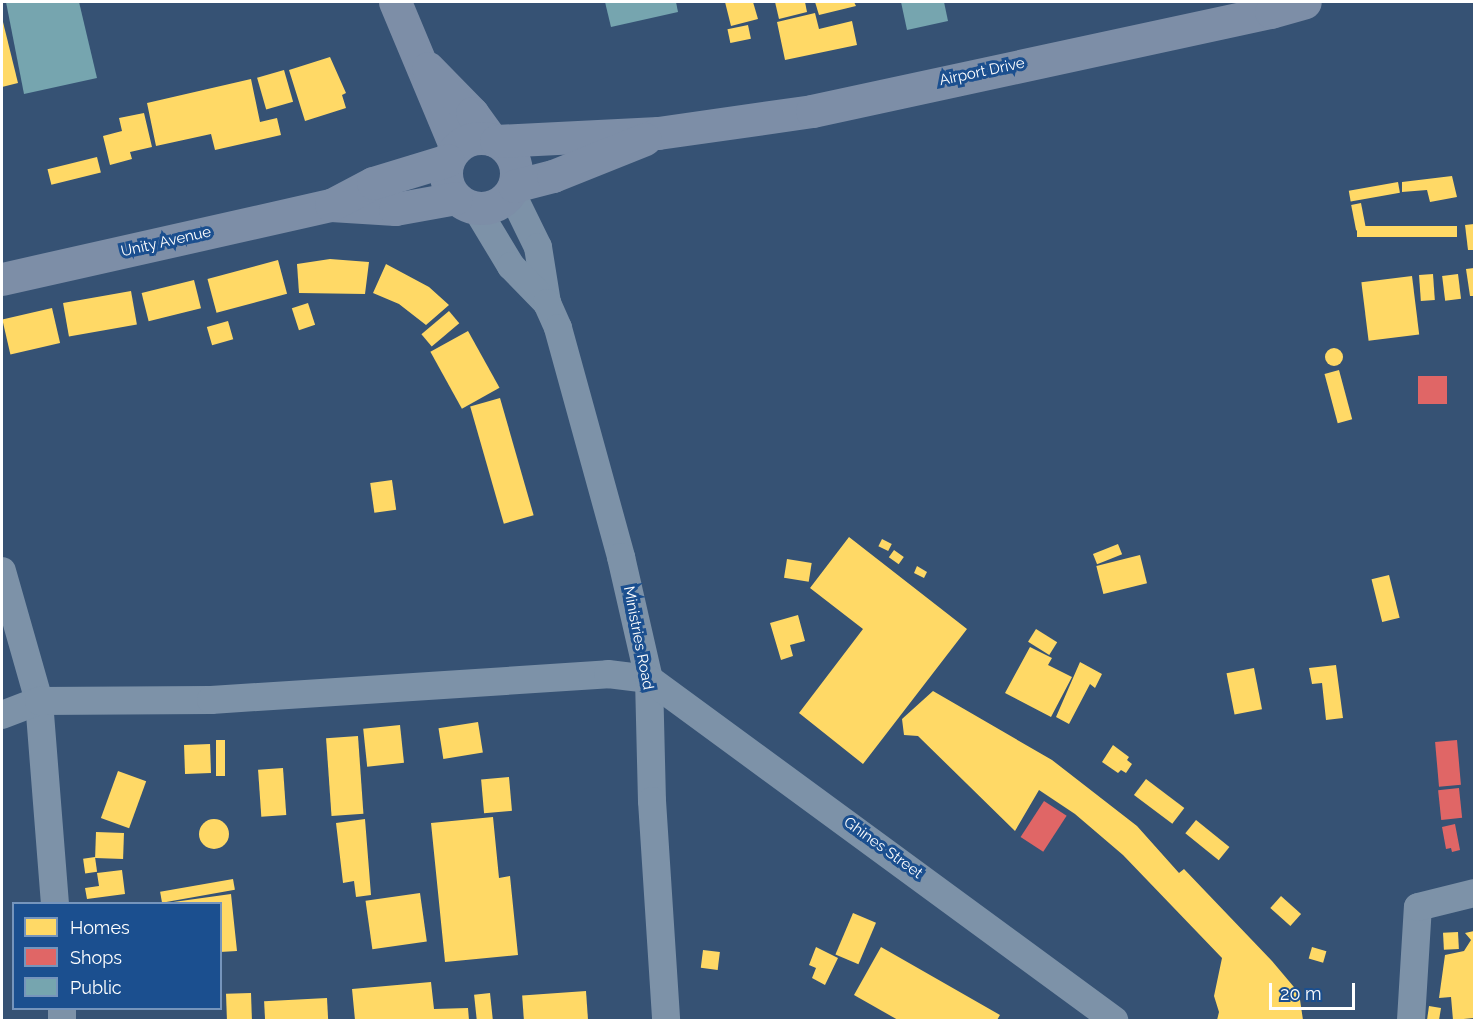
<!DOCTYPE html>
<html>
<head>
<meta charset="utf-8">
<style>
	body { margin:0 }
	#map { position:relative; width:1476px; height:1022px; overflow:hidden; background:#365274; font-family:Raleway,sans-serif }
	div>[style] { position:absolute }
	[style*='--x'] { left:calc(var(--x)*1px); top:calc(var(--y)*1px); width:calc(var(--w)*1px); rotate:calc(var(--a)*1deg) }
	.homes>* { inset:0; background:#ffd966; transform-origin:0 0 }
	.round { border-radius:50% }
	.shops>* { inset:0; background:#e06666; transform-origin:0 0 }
	.public>* { inset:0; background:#76a5af }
	.minor>* { height:28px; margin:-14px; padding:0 14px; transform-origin:14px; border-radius:14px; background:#7d92a8 }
	.major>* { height:33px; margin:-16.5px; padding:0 16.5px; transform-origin:16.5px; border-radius:16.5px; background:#7d8ea7 }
	.major>.ring { margin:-16.5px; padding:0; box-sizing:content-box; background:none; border:33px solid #7d8ea7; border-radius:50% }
	span { translate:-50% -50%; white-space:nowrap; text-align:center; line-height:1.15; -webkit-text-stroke:6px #1b4f8f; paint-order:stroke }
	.street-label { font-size:15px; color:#fff }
	.frame { position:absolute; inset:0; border:3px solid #fff; pointer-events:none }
	.legend { position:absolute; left:12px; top:902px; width:210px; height:108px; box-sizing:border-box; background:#1b4f8f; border:2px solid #7695bc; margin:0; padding:8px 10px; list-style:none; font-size:18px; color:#fff }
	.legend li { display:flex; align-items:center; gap:12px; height:30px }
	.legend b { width:30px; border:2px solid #7695bc }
	.scale { position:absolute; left:1269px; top:983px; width:86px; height:27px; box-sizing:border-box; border:3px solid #fff; border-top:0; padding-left:8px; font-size:18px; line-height:21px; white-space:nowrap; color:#fff; -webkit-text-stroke:4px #1b4f8f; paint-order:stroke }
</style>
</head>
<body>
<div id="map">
	<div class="homes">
		<div style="clip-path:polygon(725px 2px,753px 2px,758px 19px,731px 26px)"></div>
		<div style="clip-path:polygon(775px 2px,805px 2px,807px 12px,779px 19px)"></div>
		<div style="clip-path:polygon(815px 2px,854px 2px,856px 6px,819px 15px)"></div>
		<div style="clip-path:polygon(815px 13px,819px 29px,852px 21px,857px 45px,785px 60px,777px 22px)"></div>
		<div style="clip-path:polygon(2px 18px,18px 83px,2px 87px)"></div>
		<div style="left:748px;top:25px;width:14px;height:21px;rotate:78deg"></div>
		<div style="clip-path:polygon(330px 57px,346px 93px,342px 95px,346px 108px,305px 121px,289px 70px)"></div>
		<div style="left:284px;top:70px;width:33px;height:28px;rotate:74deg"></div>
		<div style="clip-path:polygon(251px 79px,260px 122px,277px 118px,281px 135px,215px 150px,211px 134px,156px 146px,147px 103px)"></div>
		<div style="clip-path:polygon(144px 113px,152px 147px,130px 152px,132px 159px,110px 165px,103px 136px,122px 131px,119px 118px)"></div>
		<div style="left:97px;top:157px;width:16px;height:51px;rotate:76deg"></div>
		<div style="clip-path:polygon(1452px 176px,1457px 197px,1430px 202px,1427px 190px,1402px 192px,1402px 182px)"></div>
		<div style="left:1398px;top:182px;width:11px;height:50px;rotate:80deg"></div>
		<div style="left:1361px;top:203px;width:26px;height:10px;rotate:79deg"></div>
		<div style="clip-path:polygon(1474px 224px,1474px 250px,1468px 250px,1465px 225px)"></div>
		<div style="left:1457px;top:226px;width:11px;height:100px;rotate:90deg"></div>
		<div style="clip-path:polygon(330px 259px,369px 262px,365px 294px,299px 293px,297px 264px)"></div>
		<div style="left:278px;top:260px;width:35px;height:73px;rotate:75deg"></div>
		<div style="clip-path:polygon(386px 264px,429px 287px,449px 305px,426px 325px,399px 304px,373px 293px)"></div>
		<div style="clip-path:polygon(1474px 268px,1474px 296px,1470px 296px,1466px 269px)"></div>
		<div style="left:1433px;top:274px;width:26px;height:14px;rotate:86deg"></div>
		<div style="left:1458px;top:274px;width:25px;height:16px;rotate:83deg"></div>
		<div style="left:1412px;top:276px;width:59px;height:51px;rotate:83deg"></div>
		<div style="left:194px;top:280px;width:29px;height:54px;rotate:76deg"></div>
		<div style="left:131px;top:291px;width:34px;height:69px;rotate:80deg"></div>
		<div style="left:308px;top:303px;width:23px;height:17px;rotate:72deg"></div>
		<div style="left:52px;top:308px;width:36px;height:51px;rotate:77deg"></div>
		<div style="left:449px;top:311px;width:16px;height:36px;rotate:50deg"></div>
		<div style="left:228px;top:321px;width:19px;height:22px;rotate:74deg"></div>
		<div style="left:468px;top:331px;width:65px;height:43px;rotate:61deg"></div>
		<div class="round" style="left:1325px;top:348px;width:18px;height:18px"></div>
		<div style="left:1339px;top:370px;width:51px;height:15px;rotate:75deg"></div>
		<div style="left:500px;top:398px;width:122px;height:31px;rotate:74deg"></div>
		<div style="left:392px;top:480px;width:30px;height:22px;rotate:82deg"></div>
		<div style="clip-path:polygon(849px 537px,967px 629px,863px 764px,799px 713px,863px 629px,810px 588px)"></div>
		<div style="left:882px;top:539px;width:11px;height:8px;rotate:27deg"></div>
		<div style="left:1118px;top:544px;width:11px;height:27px;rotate:68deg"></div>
		<div style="left:894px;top:550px;width:12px;height:9px;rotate:35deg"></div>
		<div style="left:1140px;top:555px;width:29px;height:45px;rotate:76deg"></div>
		<div style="left:787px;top:559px;width:25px;height:19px;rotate:9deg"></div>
		<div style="clip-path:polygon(917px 566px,927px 572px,924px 578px,914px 573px)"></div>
		<div style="left:1389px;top:575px;width:44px;height:18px;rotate:76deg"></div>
		<div style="clip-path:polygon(798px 615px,805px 641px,790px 645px,793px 656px,781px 660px,770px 623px)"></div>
		<div style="left:1036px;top:629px;width:25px;height:15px;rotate:32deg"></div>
		<div style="clip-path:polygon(1030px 647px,1052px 658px,1048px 665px,1072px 677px,1051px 717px,1005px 693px)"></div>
		<div style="clip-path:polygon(1080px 662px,1102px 674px,1095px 688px,1090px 684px,1069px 724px,1056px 717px)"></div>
		<div style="clip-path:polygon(1336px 665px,1343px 718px,1326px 720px,1322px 683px,1312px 684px,1309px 668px)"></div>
		<div style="left:1254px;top:668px;width:42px;height:28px;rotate:79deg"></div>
		<div style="clip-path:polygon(933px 691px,1052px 760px,1137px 826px,1179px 873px,1184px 869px,1272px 961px,1299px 993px,1303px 1020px,1217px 1020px,1219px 1012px,1214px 996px,1222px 958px,1123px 855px,1075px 814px,1039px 790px,1015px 831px,918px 736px,904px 735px,902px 719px)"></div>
		<div style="left:478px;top:722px;width:31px;height:40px;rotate:81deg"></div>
		<div style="left:400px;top:725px;width:38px;height:37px;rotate:84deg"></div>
		<div style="left:358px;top:736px;width:78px;height:32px;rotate:86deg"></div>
		<div style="left:216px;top:740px;width:9px;height:36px"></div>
		<div style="left:210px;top:744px;width:29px;height:26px;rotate:88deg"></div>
		<div style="clip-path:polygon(1113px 745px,1129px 757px,1127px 760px,1132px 764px,1126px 773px,1121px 770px,1118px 773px,1102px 762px)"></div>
		<div style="left:283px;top:768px;width:47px;height:25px;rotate:86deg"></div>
		<div style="left:118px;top:771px;width:30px;height:50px;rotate:20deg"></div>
		<div style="left:509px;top:777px;width:34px;height:28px;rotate:85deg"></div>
		<div style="left:1146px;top:779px;width:48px;height:20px;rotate:37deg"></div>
		<div style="clip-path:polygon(493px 817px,499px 878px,510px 876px,518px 955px,445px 962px,431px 823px)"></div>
		<div class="round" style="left:199px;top:819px;width:30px;height:30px"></div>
		<div style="clip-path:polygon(365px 819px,371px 895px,356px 897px,354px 881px,343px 883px,336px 823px)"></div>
		<div style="left:1196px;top:820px;width:43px;height:17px;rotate:39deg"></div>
		<div style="left:96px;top:832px;width:28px;height:26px;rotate:2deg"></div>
		<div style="left:95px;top:857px;width:15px;height:12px;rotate:82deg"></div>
		<div style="clip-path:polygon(122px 870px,125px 894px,87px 899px,85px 888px,99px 886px,97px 873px)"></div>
		<div style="left:233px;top:879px;width:11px;height:74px;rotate:80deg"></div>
		<div style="left:420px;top:893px;width:49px;height:55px;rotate:82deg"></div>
		<div style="clip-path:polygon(231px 894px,237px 951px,220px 952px,220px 904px,159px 904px)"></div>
		<div style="left:1281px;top:896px;width:27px;height:16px;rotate:42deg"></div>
		<div style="left:853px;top:913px;width:25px;height:45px;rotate:23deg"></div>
		<div style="clip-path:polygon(1474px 931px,1474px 1018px,1453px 1020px,1451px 997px,1439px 998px,1445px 955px,1464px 951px,1471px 940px,1465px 933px)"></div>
		<div style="left:1458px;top:932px;width:17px;height:15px;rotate:87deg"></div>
		<div style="clip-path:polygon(816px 947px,838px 958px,825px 985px,812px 978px,816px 968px,809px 965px)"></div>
		<div style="clip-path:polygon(881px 947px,1000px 1015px,997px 1020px,898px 1020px,854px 995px)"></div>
		<div style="left:1312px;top:947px;width:15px;height:12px;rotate:16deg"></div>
		<div style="left:703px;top:950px;width:17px;height:18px;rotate:7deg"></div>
		<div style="clip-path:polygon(431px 982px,434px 1009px,468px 1008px,469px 1020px,355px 1020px,352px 989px)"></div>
		<div style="left:586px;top:991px;width:29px;height:64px;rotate:86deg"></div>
		<div style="left:251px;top:993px;width:27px;height:25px;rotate:88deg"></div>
		<div style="left:490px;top:993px;width:27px;height:16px;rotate:84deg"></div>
		<div style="left:327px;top:998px;width:22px;height:63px;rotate:87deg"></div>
		<div style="clip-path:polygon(1429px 1006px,1441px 1008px,1439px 1020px,1427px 1020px)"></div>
	</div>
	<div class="shops">
		<div style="left:1418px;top:376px;width:29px;height:28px"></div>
		<div style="left:1457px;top:740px;width:45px;height:22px;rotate:85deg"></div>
		<div style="left:1459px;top:788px;width:30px;height:21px;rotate:84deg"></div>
		<div style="left:1044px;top:801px;width:27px;height:43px;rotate:33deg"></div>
		<div style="clip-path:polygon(1455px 824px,1460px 850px,1452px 852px,1451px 848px,1446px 849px,1442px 827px)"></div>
	</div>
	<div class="public">
		<div style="clip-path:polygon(6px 2px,79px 2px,97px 78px,24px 94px)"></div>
		<div style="clip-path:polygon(605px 2px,676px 2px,678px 12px,611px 27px)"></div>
		<div style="clip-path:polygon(901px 2px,944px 2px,948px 21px,907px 30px)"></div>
	</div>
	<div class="minor">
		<div style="--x:511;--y:192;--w:61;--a:63.9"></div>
		<div style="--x:538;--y:247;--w:57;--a:80.9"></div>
		<div style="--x:476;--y:208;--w:68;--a:58.9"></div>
		<div style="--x:511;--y:266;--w:52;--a:45.8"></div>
		<div style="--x:547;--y:303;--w:27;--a:66"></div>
		<div style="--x:558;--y:328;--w:238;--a:74.6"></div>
		<div style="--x:621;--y:557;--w:125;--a:77.1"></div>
		<div style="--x:649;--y:679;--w:122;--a:88.6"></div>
		<div style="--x:652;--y:801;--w:219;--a:86.3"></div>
		<div style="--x:2;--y:571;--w:135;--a:74.1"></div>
		<div style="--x:39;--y:701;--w:204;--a:85.5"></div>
		<div style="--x:2;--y:715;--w:40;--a:-21"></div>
		<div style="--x:39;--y:701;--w:172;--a:-0.3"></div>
		<div style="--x:211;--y:700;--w:398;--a:-3.7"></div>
		<div style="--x:608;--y:674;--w:41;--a:7"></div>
		<div style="--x:649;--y:679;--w:577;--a:36.25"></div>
		<div style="--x:62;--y:1008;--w:12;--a:90"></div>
		<div style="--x:1411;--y:1020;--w:113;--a:-86.5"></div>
		<div style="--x:1418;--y:907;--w:58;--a:-14"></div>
	</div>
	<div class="major">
		<div style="--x:395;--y:2;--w:158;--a:67.3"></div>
		<div style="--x:428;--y:68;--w:63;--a:45.6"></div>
		<div style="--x:472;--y:113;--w:32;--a:54"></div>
		<div class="ring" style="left:446px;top:138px;width:37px;height:37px"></div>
		<div style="--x:496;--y:141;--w:162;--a:-2.8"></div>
		<div style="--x:658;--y:133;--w:156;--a:-8.1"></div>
		<div style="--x:812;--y:111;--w:470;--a:-12.2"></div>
		<div style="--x:1271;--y:12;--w:35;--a:-16"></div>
		<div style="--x:514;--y:186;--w:40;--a:-14.4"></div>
		<div style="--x:553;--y:176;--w:99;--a:-21.9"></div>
		<div style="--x:331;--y:205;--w:64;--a:3.6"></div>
		<div style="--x:395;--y:209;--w:62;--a:-10.2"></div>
		<div style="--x:2;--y:279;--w:337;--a:-12.7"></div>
		<div style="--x:331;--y:205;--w:47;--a:-27.6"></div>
		<div style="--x:373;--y:183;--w:78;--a:-17"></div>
	</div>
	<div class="street-label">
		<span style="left:982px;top:72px;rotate:-12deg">Airport Drive</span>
		<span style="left:166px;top:242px;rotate:-13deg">Unity Avenue</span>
		<span style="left:638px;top:638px;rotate:79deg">Ministries Road</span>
		<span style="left:883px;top:848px;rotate:36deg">Ghines Street</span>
	</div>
	<div class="frame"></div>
	<ul class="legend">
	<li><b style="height:16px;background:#ffd966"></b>Homes</li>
	<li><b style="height:16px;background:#e06666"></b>Shops</li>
	<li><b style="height:16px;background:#76a5af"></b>Public</li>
	</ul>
	<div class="scale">20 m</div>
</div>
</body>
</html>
